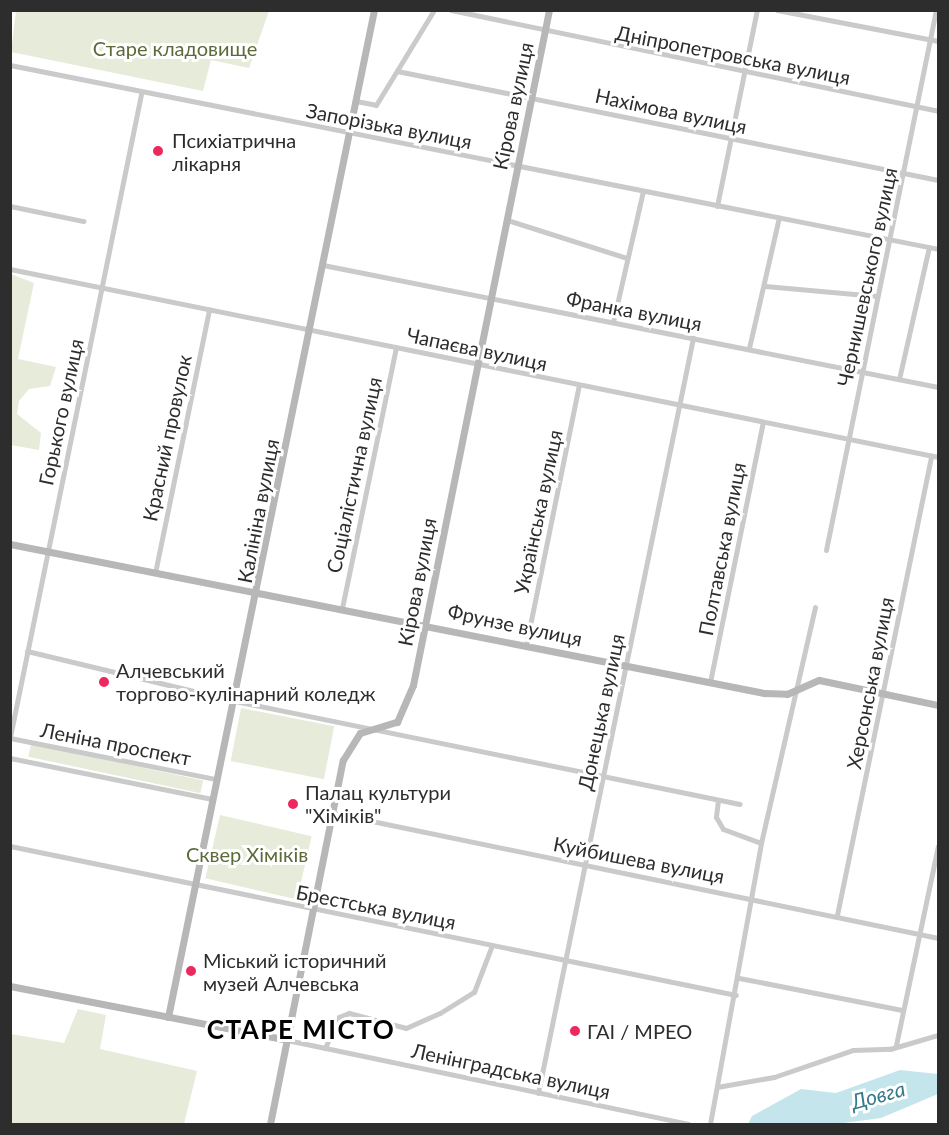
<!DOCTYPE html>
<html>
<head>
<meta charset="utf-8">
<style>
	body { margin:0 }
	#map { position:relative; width:949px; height:1135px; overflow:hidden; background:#fff; font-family:Lato,sans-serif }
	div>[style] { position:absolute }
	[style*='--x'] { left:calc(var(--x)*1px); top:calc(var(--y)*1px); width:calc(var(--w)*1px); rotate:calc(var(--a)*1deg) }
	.green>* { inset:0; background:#e7ebda; transform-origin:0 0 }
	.water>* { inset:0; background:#c5e5ec }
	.street>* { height:5px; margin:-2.5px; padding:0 2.5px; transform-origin:2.5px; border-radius:2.5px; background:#cacaca }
	.secondary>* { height:7px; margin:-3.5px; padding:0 3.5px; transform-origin:3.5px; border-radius:3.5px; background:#b7b7b7 }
	.dots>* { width:16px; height:16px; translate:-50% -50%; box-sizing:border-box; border:3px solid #fff; border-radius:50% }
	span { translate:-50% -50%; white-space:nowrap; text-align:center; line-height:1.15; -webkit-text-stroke:6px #fff; paint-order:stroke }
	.park-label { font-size:20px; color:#5a6a39 }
	.street-label { font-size:20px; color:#2d2d2d }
	.poi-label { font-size:20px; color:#2d2d2d }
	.left { translate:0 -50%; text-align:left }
	.water-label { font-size:21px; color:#377a8b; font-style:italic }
	.district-label { font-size:26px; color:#000; font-weight:700; letter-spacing:1.5px }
	.frame { position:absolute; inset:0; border:12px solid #2d2d2d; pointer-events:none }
</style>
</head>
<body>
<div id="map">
	<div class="green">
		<div style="clip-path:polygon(16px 11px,16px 10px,269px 11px,249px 68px,211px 60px,203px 91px,11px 52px)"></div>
		<div style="clip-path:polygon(11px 274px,34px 283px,18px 359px,56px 367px,50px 386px,29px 389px,19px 401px,17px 414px,41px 433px,39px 450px,11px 445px)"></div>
		<div style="left:241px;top:708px;width:95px;height:54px;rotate:11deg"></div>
		<div style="left:31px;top:744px;width:176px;height:13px;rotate:12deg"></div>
		<div style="left:220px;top:815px;width:94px;height:65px;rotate:13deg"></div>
		<div style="clip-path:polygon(78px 1009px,106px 1015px,100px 1049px,197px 1071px,184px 1124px,11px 1124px,11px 1034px,64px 1043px)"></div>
	</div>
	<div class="water">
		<div style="clip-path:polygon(900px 1070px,938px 1074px,938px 1094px,881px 1118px,836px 1124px,748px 1124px,752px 1116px,801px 1089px,836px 1093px)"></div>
	</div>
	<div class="street">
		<div style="--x:451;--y:10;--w:497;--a:11.7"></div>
		<div style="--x:777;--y:10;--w:164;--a:10.9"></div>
		<div style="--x:10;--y:65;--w:946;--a:11.21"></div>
		<div style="--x:397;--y:71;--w:552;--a:11.39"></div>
		<div style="--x:356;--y:101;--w:20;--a:11"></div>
		<div style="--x:376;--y:105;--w:111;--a:-58.6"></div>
		<div style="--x:10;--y:206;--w:75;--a:11.6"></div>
		<div style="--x:717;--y:206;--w:200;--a:-78.5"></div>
		<div style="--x:507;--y:220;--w:126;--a:17.6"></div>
		<div style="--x:323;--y:265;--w:627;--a:11.22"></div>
		<div style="--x:10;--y:269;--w:947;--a:11.45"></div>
		<div style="--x:765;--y:286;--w:112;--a:5.1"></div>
		<div style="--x:613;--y:322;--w:134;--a:-77.1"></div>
		<div style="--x:749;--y:348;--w:134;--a:-77.1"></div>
		<div style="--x:899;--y:379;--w:135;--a:-77.2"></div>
		<div style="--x:826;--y:550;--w:551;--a:-78.49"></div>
		<div style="--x:155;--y:573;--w:269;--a:-78.4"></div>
		<div style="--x:342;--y:608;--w:266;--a:-78.3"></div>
		<div style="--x:526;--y:645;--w:265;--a:-78.5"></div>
		<div style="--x:27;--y:651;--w:214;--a:13.5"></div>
		<div style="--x:235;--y:701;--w:515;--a:11.53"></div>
		<div style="--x:710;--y:682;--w:265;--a:-78.5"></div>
		<div style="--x:10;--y:737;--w:656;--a:-78.48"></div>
		<div style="--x:10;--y:738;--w:210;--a:11.3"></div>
		<div style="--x:10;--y:758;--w:206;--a:11.5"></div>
		<div style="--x:718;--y:800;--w:17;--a:97"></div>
		<div style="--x:716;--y:817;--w:14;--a:60"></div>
		<div style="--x:723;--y:829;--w:40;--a:20.2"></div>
		<div style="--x:333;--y:813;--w:618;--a:11.67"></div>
		<div style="--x:10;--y:846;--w:741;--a:11.6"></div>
		<div style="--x:837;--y:915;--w:469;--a:-78.4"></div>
		<div style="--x:739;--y:978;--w:166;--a:11.1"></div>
		<div style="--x:287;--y:1040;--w:410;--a:11.8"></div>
		<div style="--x:896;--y:1045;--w:203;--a:-78.1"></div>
		<div style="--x:325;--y:1048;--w:34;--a:-66"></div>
		<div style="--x:339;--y:1017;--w:11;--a:-22"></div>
		<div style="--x:349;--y:1013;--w:59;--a:14.7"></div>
		<div style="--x:406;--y:1028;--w:37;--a:-24"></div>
		<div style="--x:440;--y:1013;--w:40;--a:-32"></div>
		<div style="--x:474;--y:992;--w:50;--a:-69"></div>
		<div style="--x:717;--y:1087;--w:58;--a:-10"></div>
		<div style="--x:774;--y:1077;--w:83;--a:-18.9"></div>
		<div style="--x:853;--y:1050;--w:37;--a:-2"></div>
		<div style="--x:890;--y:1049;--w:50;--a:-16.3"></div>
		<div style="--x:538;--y:1093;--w:771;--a:-78.4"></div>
		<div style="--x:710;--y:1124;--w:286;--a:-79.7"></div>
		<div style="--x:761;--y:843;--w:242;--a:-77.1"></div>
	</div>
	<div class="secondary">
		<div style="--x:10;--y:544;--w:769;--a:11.18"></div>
		<div style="--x:764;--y:693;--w:23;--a:2"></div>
		<div style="--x:787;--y:694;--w:35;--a:-24"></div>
		<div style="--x:819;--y:680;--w:122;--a:11.9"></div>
		<div style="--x:10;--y:986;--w:282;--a:11"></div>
		<div style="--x:168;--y:1017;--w:1028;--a:-78.44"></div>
		<div style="--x:270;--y:1124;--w:371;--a:-78.7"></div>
		<div style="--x:343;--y:760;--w:32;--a:-58"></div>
		<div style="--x:360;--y:733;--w:39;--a:-17"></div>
		<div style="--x:397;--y:722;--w:40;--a:-66.6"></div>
		<div style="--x:413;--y:685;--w:689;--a:-78.61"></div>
	</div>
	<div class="dots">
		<div style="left:158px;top:151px;background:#eb295d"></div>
		<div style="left:104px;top:682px;background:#eb295d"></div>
		<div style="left:293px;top:804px;background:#eb295d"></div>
		<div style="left:191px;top:971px;background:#eb295d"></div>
		<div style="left:575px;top:1031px;background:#eb295d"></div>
	</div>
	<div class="park-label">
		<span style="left:175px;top:48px">Старе кладовище</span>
		<span style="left:247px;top:854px">Сквер Хіміків</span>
	</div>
	<div class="street-label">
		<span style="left:733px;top:55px;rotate:11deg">Дніпропетровська вулиця</span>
		<span style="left:513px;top:106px;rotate:-78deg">Кірова вулиця</span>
		<span style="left:671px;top:111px;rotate:12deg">Нахімова вулиця</span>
		<span style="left:389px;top:126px;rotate:11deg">Запорізька вулиця</span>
		<span style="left:867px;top:277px;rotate:-78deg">Чернишевського вулиця</span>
		<span style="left:634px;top:311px;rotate:11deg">Франка вулиця</span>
		<span style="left:477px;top:349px;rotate:12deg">Чапаєва вулиця</span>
		<span style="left:61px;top:412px;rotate:-78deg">Горького вулиця</span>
		<span style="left:167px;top:438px;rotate:-78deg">Красний провулок</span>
		<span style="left:354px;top:475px;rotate:-78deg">Соціалістична вулиця</span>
		<span style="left:258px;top:511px;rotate:-79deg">Калініна вулиця</span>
		<span style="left:538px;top:512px;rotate:-78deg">Українська вулиця</span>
		<span style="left:722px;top:549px;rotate:-79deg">Полтавська вулиця</span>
		<span style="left:417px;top:582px;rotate:-79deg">Кірова вулиця</span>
		<span style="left:515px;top:625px;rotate:12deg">Фрунзе вулиця</span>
		<span style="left:870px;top:683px;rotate:-79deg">Херсонська вулиця</span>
		<span style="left:601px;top:712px;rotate:-78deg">Донецька вулиця</span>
		<span style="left:116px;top:744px;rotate:11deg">Леніна проспект</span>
		<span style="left:639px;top:860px;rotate:11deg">Куйбишева вулиця</span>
		<span style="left:376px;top:907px;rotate:11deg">Брестська вулиця</span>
		<span style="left:511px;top:1071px;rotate:12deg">Ленінградська вулиця</span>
	</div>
	<div class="poi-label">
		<span class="left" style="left:172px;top:152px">Психіатрична<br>лікарня</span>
		<span class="left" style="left:116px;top:682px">Алчевський<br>торгово-кулінарний коледж</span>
		<span class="left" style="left:305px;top:804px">Палац культури<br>"Хіміків"</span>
		<span class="left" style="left:203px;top:972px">Міський історичний<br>музей Алчевська</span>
		<span class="left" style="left:587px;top:1031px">ГАІ / МРЕО</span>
	</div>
	<div class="water-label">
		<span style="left:878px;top:1095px;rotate:-15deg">Довга</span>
	</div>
	<div class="district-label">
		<span style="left:301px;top:1030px">СТАРЕ МІСТО</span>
	</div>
	<div class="frame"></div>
</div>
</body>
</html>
